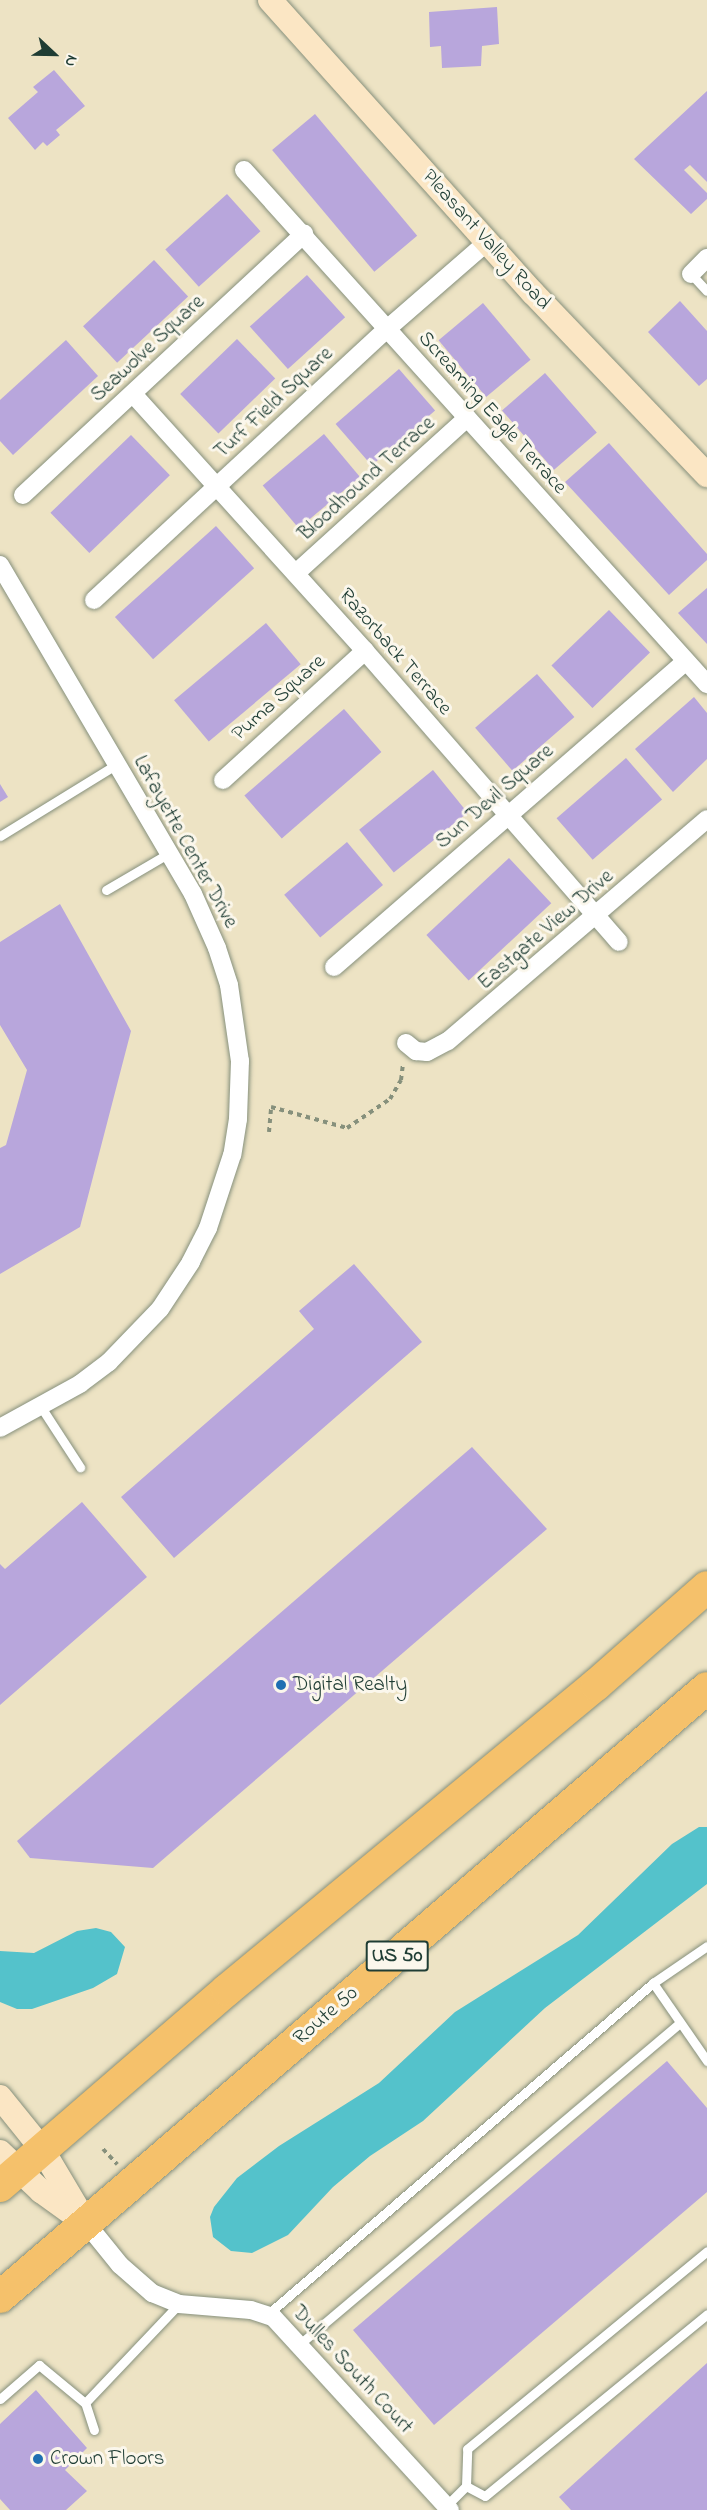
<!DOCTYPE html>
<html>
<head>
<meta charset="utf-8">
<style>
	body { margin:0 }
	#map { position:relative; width:707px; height:2510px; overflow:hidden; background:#ede3c4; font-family:"Indie Flower",sans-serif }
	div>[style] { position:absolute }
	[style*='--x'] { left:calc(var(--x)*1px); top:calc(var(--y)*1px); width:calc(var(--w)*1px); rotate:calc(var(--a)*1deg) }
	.water>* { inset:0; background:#54c2cb }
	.building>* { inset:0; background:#b8a6dc; transform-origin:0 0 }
	.path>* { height:4px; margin-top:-2px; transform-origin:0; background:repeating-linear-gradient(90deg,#86907c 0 4.5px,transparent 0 9px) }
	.roads { filter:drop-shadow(0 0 2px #86907c) drop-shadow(0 0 2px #86907c) }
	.lane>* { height:9px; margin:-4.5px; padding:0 4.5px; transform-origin:4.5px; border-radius:4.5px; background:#fff }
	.street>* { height:18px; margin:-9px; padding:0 9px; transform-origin:9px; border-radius:9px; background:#fff }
	.secondary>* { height:24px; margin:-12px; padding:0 12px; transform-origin:12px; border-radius:12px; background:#fbe6c4 }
	.highway>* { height:32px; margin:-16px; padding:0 16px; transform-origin:16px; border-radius:16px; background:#f5c16b }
	.dots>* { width:16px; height:16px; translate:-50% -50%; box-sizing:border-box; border:3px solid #fbf7ec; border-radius:50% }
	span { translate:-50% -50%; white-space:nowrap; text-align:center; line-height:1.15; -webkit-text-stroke:6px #fbf7ec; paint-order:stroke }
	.shield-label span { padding:2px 4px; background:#fbf7ec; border:2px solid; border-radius:4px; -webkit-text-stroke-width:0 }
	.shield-label { font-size:20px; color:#1f3d34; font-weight:700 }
	.street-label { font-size:21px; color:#1f3d34 }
	.poi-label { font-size:21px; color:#1f3d34 }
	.left { translate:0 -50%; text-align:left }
	.north { position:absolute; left:24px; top:24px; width:60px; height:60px; -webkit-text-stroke:4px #fbf7ec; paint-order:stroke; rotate:112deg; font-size:16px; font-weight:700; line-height:24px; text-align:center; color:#1f3d34 }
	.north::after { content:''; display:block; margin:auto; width:21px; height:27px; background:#1f3d34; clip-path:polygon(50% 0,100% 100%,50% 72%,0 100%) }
</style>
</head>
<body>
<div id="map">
	<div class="water">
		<div style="clip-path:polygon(699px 1827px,707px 1827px,707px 1884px,545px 2008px,423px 2121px,370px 2156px,333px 2187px,288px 2235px,252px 2253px,231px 2251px,213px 2237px,210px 2217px,214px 2207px,237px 2178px,279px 2146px,379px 2083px,455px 2012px,578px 1935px,672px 1844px)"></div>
		<div style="clip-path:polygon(96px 1928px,111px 1932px,125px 1947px,117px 1974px,93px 1988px,32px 2009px,17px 2009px,0 2002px,0 1951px,34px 1953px,77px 1931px)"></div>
	</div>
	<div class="building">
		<div style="clip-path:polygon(497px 7px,499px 44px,482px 46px,481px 66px,442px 68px,441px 46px,430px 47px,429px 12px)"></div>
		<div style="clip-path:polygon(54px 70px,85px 106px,56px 130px,60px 135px,47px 146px,43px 142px,35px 150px,8px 118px,38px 92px,33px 87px)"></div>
		<div style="clip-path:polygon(707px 91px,707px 182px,690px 165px,684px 170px,707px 193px,707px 199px,691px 214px,634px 159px)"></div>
		<div style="left:315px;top:114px;width:159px;height:56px;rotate:50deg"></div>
		<div style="left:227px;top:194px;width:50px;height:83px;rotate:48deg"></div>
		<div style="left:154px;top:260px;width:50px;height:97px;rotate:47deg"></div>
		<div style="left:307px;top:275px;width:57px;height:77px;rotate:48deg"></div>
		<div style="clip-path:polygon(680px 301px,707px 331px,707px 379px,699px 386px,648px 332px)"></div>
		<div style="left:483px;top:303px;width:74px;height:58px;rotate:50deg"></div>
		<div style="left:237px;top:339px;width:55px;height:79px;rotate:46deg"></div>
		<div style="clip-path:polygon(66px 340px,98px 376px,13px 455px,0 441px,0 400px)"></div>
		<div style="left:399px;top:369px;width:55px;height:84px;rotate:49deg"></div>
		<div style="left:545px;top:373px;width:79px;height:57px;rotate:49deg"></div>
		<div style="left:324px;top:434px;width:56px;height:80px;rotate:50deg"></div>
		<div style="left:131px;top:435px;width:56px;height:112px;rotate:46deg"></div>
		<div style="clip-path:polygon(609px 443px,707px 554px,707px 560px,669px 595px,565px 482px)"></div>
		<div style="left:216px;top:526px;width:57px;height:136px;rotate:48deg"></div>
		<div style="clip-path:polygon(707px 588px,707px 644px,678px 613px)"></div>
		<div style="left:609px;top:610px;width:59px;height:80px;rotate:46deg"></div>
		<div style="left:266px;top:623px;width:54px;height:120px;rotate:50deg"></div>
		<div style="left:537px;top:674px;width:57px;height:82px;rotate:49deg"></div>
		<div style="clip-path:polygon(694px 697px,707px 713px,707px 759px,673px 792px,635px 749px)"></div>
		<div style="left:344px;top:709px;width:57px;height:132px;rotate:49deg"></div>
		<div style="left:626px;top:758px;width:55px;height:92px;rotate:49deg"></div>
		<div style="left:433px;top:770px;width:55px;height:95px;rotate:51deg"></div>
		<div style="clip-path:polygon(0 784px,8px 797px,0 802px)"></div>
		<div style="left:347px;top:842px;width:56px;height:82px;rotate:50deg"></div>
		<div style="left:509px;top:858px;width:62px;height:113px;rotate:47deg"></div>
		<div style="clip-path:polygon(60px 904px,131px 1031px,80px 1227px,0 1274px,0 1148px,6px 1145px,27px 1070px,0 1025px,0 942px)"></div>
		<div style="clip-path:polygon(354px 1264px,422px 1342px,174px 1558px,121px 1497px,314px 1329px,299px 1311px)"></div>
		<div style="clip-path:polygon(472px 1447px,547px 1529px,153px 1868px,30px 1858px,17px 1841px)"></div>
		<div style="clip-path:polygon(82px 1502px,147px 1577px,0 1705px,0 1564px,5px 1569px)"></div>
		<div style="clip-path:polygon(667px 2061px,707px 2108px,707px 2192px,434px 2425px,353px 2330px)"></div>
		<div style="clip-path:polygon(707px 2363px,707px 2510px,571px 2510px,559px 2497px)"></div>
		<div style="clip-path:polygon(36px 2390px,87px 2448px,65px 2470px,87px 2491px,66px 2510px,10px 2510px,0 2499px,0 2424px)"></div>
	</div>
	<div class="path">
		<div style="--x:269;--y:1132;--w:25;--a:-85"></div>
		<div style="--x:271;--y:1107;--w:79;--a:15.4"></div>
		<div style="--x:347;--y:1128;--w:52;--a:-34"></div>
		<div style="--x:390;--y:1099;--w:22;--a:-60"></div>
		<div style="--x:401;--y:1080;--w:16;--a:-83"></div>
		<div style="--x:103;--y:2149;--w:21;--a:47"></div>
	</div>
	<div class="roads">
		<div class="lane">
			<div style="--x:691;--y:274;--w:23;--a:47"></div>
			<div style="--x:0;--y:836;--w:137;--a:-31.6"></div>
			<div style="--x:106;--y:890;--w:73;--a:-30.4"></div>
			<div style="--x:41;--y:1407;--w:72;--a:57"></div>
			<div style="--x:653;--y:1983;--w:65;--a:-34.4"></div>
			<div style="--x:268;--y:2314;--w:508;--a:-40.69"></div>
			<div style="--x:653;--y:1983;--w:95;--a:55.3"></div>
			<div style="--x:301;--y:2343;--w:496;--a:-40.2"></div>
			<div style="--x:0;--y:2399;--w:52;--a:-41.1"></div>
			<div style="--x:39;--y:2365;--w:60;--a:39.6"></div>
			<div style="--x:94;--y:2430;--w:28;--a:-108"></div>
			<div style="--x:85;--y:2403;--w:137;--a:-46.5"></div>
			<div style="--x:466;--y:2486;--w:21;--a:28"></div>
			<div style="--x:485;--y:2496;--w:287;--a:-39.3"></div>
			<div style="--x:446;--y:2506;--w:28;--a:-45"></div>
			<div style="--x:466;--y:2486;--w:37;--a:-88"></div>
			<div style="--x:467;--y:2449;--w:311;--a:-39.5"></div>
		</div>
		<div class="street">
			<div style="--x:244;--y:170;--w:692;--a:47.99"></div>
			<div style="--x:691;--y:274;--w:23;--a:-45"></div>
			<div style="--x:133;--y:394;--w:346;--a:47.9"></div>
			<div style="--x:365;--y:651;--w:386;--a:48.9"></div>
			<div style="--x:23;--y:495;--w:384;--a:-42.9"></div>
			<div style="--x:0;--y:565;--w:381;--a:59.6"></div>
			<div style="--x:193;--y:894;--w:59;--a:66"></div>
			<div style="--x:217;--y:948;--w:39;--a:72"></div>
			<div style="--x:229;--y:985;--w:77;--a:81.8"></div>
			<div style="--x:240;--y:1061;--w:58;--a:92"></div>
			<div style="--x:238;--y:1119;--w:36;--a:99"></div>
			<div style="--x:232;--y:1155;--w:77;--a:108.2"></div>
			<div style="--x:208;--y:1228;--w:38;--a:117"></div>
			<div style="--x:191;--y:1262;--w:56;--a:123.4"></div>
			<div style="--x:160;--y:1309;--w:74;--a:133.9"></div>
			<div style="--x:109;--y:1362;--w:36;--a:143"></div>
			<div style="--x:80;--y:1384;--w:91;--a:151.2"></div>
			<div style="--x:296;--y:573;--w:231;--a:-42.2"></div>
			<div style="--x:94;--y:600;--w:399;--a:-42.8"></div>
			<div style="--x:387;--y:329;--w:133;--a:-41"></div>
			<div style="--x:223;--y:780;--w:192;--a:-42.3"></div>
			<div style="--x:334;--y:967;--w:466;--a:-41"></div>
			<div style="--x:406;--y:1043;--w:13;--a:39"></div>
			<div style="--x:416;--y:1051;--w:11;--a:5"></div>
			<div style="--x:427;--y:1052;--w:24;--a:-28"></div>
			<div style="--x:448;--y:1041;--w:341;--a:-40.6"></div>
			<div style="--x:86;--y:2223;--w:54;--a:51"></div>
			<div style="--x:120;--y:2265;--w:43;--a:41.2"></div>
			<div style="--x:152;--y:2293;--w:29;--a:22"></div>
			<div style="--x:179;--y:2304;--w:72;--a:4.8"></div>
			<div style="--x:251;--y:2310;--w:23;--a:18"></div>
			<div style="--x:273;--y:2317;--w:262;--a:47.5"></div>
		</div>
		<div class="secondary">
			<div style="--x:270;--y:0;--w:394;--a:48.1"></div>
			<div style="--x:533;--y:293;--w:252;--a:46.3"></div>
			<div style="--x:0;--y:2097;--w:67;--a:51.1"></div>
			<div style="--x:42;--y:2149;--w:86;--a:59.3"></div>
			<div style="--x:0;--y:2152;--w:57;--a:43.6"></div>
			<div style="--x:41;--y:2191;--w:44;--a:35.8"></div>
		</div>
		<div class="highway">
			<div style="--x:0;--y:2186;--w:300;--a:-40.8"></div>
			<div style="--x:227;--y:1990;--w:479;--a:-39.6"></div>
			<div style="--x:596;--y:1685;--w:148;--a:-41.4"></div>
			<div style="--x:0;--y:2297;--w:933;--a:-40.74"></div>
		</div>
	</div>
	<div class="dots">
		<div style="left:281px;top:1685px;background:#1f6fb2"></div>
		<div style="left:38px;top:2459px;background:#1f6fb2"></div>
	</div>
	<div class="shield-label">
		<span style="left:397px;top:1956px">US 50</span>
	</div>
	<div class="street-label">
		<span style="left:486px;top:240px;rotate:48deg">Pleasant Valley Road</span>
		<span style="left:148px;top:349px;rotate:-43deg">Seawolve Square</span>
		<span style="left:274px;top:403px;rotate:-43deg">Turf Field Square</span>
		<span style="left:492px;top:413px;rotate:48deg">Screaming Eagle Terrace</span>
		<span style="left:367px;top:479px;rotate:-42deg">Bloodhound Terrace</span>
		<span style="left:395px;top:652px;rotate:49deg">Razorback Terrace</span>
		<span style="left:279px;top:698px;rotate:-42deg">Puma Square</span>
		<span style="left:495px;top:797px;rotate:-41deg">Sun Devil Square</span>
		<span style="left:185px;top:842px;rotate:61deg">Lafayette Center Drive</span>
		<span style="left:546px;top:930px;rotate:-41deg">Eastgate View Drive</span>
		<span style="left:326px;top:2016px;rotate:-41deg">Route 50</span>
		<span style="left:352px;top:2370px;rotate:47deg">Dulles South Court</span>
	</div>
	<div class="poi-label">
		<span class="left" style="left:293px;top:1685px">Digital Realty</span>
		<span class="left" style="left:50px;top:2459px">Crown Floors</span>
	</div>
	<div class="north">N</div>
</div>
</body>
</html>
